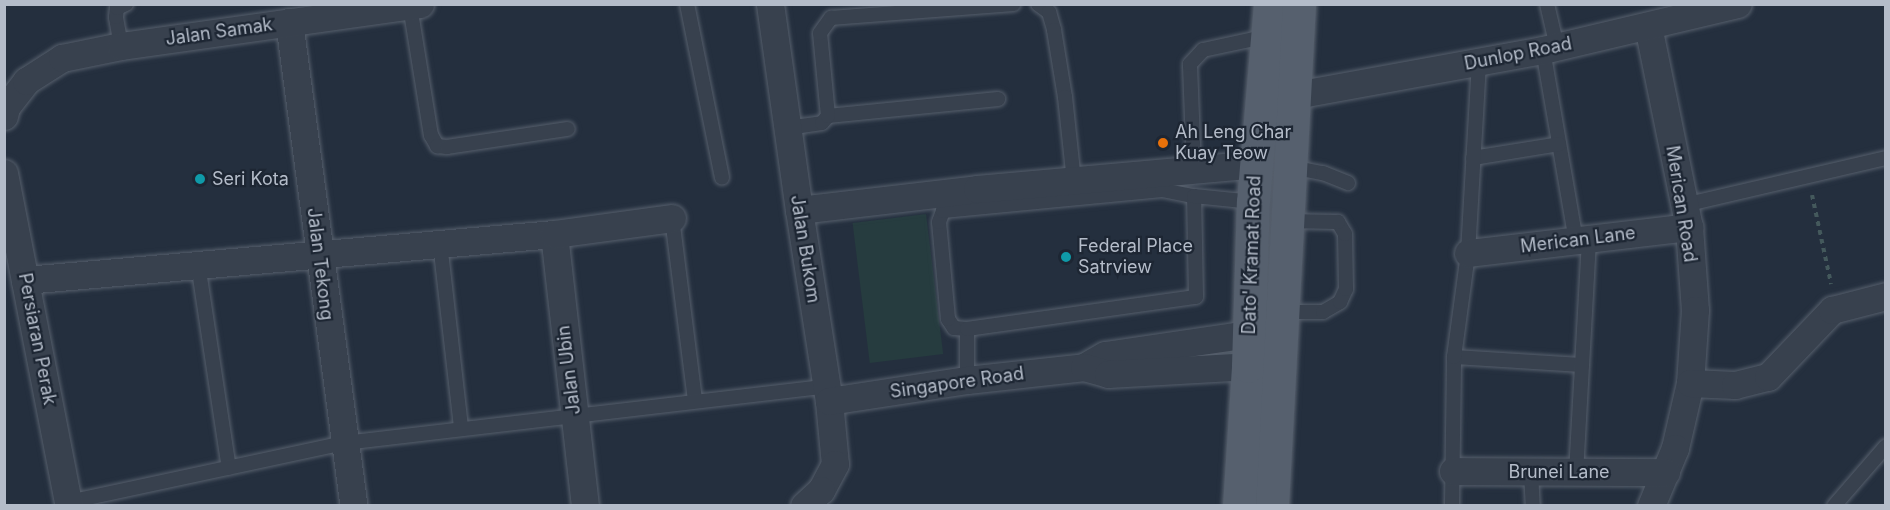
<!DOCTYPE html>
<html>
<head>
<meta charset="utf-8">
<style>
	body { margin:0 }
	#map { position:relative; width:1890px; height:510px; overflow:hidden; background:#242f3e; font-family:Inter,sans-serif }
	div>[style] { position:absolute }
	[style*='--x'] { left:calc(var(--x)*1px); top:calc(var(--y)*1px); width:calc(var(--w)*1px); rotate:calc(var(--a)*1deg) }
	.green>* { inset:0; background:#263c3f; transform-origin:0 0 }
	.path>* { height:4px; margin-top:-2px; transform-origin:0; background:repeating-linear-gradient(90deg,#44595c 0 4.5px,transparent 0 9px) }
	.roads { filter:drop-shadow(0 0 2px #565f6c) drop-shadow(0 0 2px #565f6c) }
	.service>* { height:14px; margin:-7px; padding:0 7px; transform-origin:7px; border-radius:7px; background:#38414e }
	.minor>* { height:27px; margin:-13.5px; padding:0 13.5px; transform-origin:13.5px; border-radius:13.5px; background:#38414e }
	.primary>* { height:33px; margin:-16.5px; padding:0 16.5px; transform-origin:16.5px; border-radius:16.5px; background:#56606e }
	.dots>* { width:16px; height:16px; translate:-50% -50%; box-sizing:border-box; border:3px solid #1d2633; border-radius:50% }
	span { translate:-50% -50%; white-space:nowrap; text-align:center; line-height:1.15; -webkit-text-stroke:4.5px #1d2633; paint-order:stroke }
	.street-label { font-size:18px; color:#b4bcc9 }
	.poi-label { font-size:18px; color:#b4bcc9 }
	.left { translate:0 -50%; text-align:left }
	.frame { position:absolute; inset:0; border:6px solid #b4bcc9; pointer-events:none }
</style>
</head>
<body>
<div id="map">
	<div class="green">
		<div style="left:926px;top:214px;width:141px;height:74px;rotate:83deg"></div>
	</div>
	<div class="path">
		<div style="--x:1812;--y:195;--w:91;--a:77.9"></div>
	</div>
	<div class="roads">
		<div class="service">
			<div style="--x:687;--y:4;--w:177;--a:78.6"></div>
			<div style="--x:1038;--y:4;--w:14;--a:36"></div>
			<div style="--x:1049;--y:12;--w:19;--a:74"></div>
			<div style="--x:1054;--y:30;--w:68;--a:80.7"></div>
			<div style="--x:1065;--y:97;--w:84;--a:83.9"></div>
			<div style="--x:1547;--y:4;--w:44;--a:76.9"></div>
			<div style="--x:410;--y:6;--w:131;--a:80.8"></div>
			<div style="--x:431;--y:135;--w:13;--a:61"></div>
			<div style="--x:437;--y:146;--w:10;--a:6"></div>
			<div style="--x:447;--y:147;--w:122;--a:-8.5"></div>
			<div style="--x:121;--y:46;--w:29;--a:-100"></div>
			<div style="--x:116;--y:17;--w:9;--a:-84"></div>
			<div style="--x:117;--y:8;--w:10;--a:-24"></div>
			<div style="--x:1543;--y:50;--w:194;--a:80.2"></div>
			<div style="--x:828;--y:116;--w:171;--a:-5.7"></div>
			<div style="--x:787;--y:128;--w:35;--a:-8"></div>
			<div style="--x:822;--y:123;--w:9;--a:-49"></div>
			<div style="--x:828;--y:116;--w:83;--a:-95.5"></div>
			<div style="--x:820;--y:33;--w:19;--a:-54"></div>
			<div style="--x:831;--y:18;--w:183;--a:-4.4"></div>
			<div style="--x:1473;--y:158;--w:87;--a:-9.2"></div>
			<div style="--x:1291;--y:167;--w:33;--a:11"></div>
			<div style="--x:1323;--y:173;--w:27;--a:22"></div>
			<div style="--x:1194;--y:170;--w:106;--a:-92.2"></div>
			<div style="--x:1190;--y:64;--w:19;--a:-47"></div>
			<div style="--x:1203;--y:50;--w:66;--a:-12.2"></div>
			<div style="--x:1684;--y:205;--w:207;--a:-13.1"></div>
			<div style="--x:672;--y:218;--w:184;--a:82.8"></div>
			<div style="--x:440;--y:243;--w:186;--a:83.5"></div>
			<div style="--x:198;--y:264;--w:206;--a:81.4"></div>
			<div style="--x:1283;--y:312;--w:40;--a:0"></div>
			<div style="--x:1323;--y:312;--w:20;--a:-30"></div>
			<div style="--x:1340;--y:302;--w:14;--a:-65"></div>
			<div style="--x:1346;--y:289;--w:55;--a:-91"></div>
			<div style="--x:1345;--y:234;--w:14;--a:-120"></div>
			<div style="--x:1338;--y:222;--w:52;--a:-178.9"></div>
			<div style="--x:967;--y:329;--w:13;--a:-176"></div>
			<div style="--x:954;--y:328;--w:11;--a:-124"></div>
			<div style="--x:948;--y:319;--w:97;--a:-95.3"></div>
			<div style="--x:939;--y:222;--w:12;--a:-70"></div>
			<div style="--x:943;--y:211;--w:220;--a:-5.5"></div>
			<div style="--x:1162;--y:190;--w:33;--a:11"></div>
			<div style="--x:1454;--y:357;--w:128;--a:3.6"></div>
			<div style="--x:967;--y:380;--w:51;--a:-90"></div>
			<div style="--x:967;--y:329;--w:231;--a:-8"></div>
			<div style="--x:1196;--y:297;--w:101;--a:-91.1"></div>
			<div style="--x:1194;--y:196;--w:59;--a:5.8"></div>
			<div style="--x:1531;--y:472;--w:34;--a:87"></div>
			<div style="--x:1576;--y:473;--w:234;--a:-86.8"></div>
			<div style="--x:69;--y:502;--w:282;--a:-12.1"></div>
			<div style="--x:345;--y:443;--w:485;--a:-6.7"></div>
			<div style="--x:1452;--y:506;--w:149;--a:-89.2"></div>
			<div style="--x:1454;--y:357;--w:105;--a:-82.3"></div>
			<div style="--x:1468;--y:253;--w:191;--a:-86.7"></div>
			<div style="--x:1834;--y:506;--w:79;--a:-49.1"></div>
		</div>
		<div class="minor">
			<div style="--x:770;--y:4;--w:208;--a:82"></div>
			<div style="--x:799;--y:210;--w:193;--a:81.1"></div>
			<div style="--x:829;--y:401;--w:63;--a:84.6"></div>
			<div style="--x:835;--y:464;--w:30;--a:118"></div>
			<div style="--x:821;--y:490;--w:23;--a:137"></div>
			<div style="--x:289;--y:22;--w:488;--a:82.4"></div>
			<div style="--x:1648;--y:26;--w:205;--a:78.5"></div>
			<div style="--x:1689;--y:227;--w:83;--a:85.9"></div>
			<div style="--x:1695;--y:310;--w:73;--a:93.9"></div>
			<div style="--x:1690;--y:383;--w:67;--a:103"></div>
			<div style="--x:1675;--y:448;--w:63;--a:112.5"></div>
			<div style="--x:1295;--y:95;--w:252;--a:-10.3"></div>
			<div style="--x:1543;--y:50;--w:200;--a:-13.3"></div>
			<div style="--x:4;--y:116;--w:9;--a:-77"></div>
			<div style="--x:6;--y:107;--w:33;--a:-52"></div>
			<div style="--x:26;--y:81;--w:43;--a:-32.6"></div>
			<div style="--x:62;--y:58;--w:60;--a:-11.5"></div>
			<div style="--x:121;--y:46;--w:302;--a:-8"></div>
			<div style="--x:4;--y:173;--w:339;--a:79"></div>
			<div style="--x:799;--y:210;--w:179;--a:-6.7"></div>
			<div style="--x:977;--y:189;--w:279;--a:-5.1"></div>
			<div style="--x:554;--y:234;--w:274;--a:83.5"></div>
			<div style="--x:1468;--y:253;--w:223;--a:-6.7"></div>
			<div style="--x:25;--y:280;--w:531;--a:-4.97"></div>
			<div style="--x:554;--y:234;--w:119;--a:-7.7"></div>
			<div style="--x:1084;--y:367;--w:24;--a:-30"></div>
			<div style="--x:1105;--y:355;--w:146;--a:-8.3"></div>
			<div style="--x:1690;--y:383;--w:45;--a:2.5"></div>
			<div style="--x:1735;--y:385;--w:34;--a:-14"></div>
			<div style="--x:1768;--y:377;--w:93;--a:-46.3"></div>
			<div style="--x:1832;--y:310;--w:56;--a:-14.5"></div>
			<div style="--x:829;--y:401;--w:140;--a:-8.7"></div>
			<div style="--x:967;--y:380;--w:118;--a:-6.3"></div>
			<div style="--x:1084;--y:367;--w:25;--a:16"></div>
			<div style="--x:1108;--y:374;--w:159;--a:-3.2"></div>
			<div style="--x:1453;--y:471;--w:213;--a:0.3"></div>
		</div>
		<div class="primary">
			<div style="--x:1239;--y:506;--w:140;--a:-86.3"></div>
			<div style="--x:1248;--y:366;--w:164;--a:-88.3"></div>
			<div style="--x:1253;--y:202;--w:199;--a:-85.1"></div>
			<div style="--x:1272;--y:506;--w:503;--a:-86.92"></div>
		</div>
	</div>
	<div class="dots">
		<div style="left:1163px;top:143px;background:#e8710a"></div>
		<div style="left:200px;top:179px;background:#0f9aa8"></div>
		<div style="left:1066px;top:257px;background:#0f9aa8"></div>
	</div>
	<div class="street-label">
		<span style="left:219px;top:32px;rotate:-8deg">Jalan Samak</span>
		<span style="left:1518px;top:54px;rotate:-11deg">Dunlop Road</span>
		<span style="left:1681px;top:204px;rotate:81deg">Merican Road</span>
		<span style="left:1578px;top:240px;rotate:-7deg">Merican Lane</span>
		<span style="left:805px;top:249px;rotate:81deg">Jalan Bukom</span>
		<span style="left:1252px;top:255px;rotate:-88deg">Dato' Kramat Road</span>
		<span style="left:320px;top:264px;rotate:83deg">Jalan Tekong</span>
		<span style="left:37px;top:339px;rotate:79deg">Persiaran Perak</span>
		<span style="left:569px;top:370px;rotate:-97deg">Jalan Ubin</span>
		<span style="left:957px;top:383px;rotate:-8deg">Singapore Road</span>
		<span style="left:1559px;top:472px">Brunei Lane</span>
	</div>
	<div class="poi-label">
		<span class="left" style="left:1175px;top:143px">Ah Leng Char<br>Kuay Teow</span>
		<span class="left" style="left:212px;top:179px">Seri Kota</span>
		<span class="left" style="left:1078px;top:257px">Federal Place<br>Satrview</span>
	</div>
	<div class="frame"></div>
</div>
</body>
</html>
